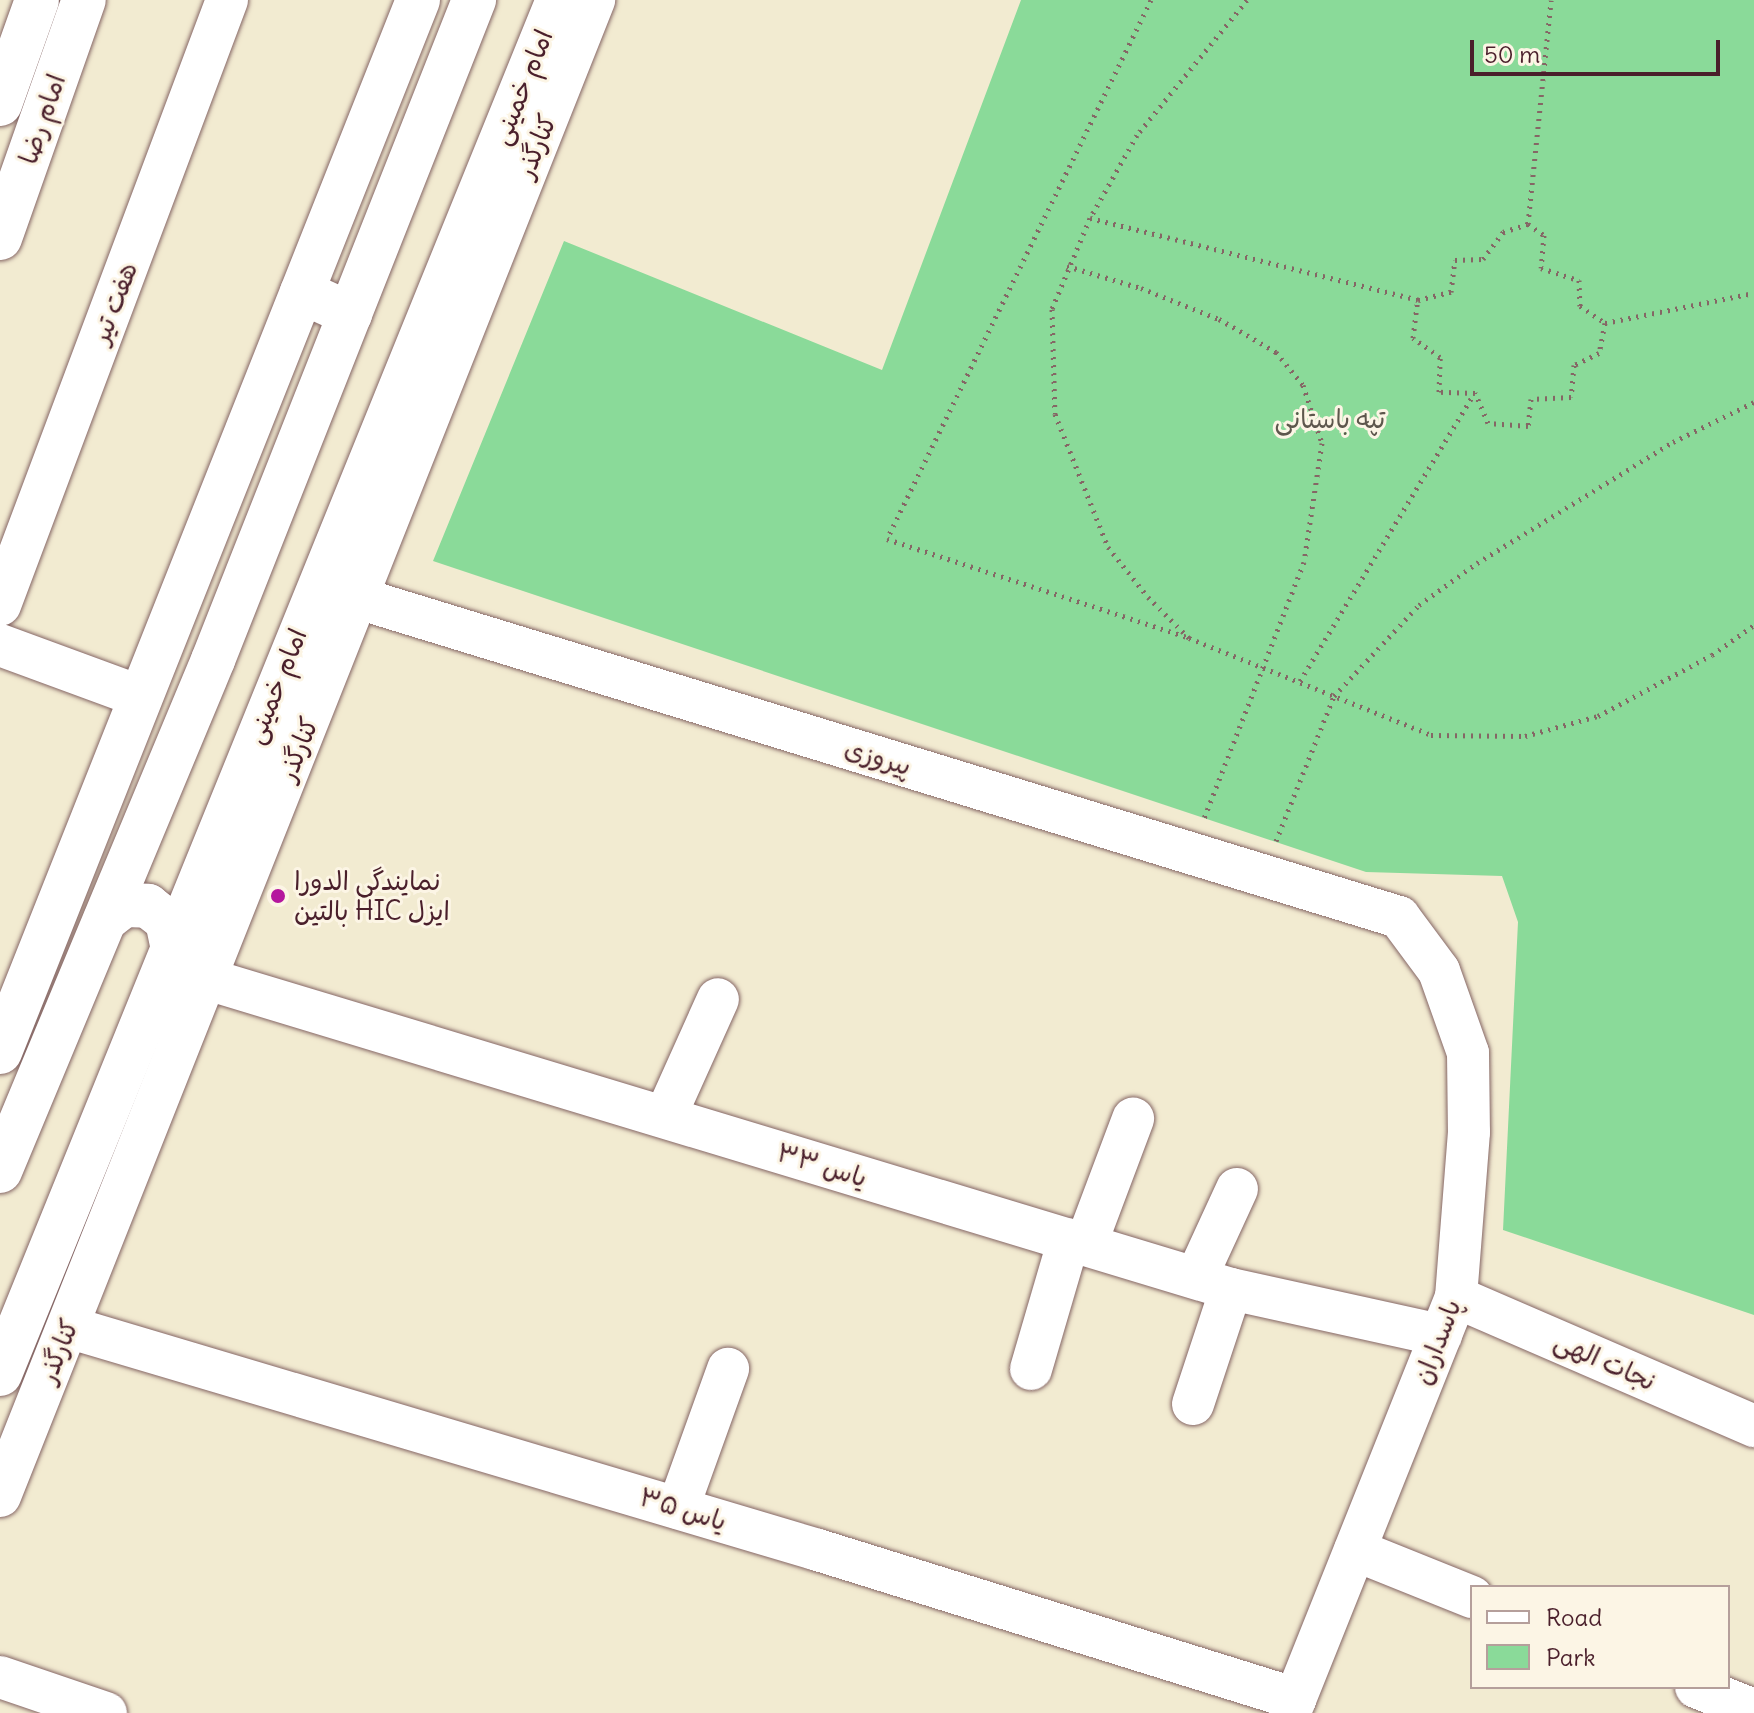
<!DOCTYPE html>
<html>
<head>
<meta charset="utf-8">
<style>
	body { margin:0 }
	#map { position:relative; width:1754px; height:1713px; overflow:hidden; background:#f2ebd1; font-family:Delius,"Playpen Sans Arabic",sans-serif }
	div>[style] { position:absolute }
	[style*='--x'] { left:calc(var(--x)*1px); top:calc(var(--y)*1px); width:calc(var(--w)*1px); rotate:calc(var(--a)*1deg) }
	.green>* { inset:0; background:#8ada99 }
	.path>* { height:5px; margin-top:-2.5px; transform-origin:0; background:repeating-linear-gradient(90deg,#856665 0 2px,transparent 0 8px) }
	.roads { filter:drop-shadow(0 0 2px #856665) drop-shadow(0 0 2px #856665) }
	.minor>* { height:42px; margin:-21px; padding:0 21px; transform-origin:21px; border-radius:21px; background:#fff }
	.major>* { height:44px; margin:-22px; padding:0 22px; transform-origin:22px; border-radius:22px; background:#fff }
	.highway>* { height:44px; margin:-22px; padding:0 22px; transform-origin:22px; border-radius:22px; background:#fff }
	.dots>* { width:22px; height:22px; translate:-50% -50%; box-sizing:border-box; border:4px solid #fcf5e5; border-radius:50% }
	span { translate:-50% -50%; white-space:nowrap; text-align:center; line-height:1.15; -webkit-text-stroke:6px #fcf5e5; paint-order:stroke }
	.street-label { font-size:26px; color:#4a1f2b }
	.park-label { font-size:26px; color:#5d574c }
	.poi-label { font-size:26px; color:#4a1f2b }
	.left { translate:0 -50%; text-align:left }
	.legend { position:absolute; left:1470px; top:1585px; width:260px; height:104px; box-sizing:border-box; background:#fcf5e5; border:2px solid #b59f9b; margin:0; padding:10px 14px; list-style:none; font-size:24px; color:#4a1f2b }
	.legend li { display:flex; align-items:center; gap:16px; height:40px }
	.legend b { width:40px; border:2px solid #b59f9b }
	.scale { position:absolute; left:1470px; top:40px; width:250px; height:36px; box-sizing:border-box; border:4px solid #4a1f2b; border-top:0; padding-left:10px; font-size:24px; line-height:28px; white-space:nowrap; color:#4a1f2b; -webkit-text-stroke:6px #fcf5e5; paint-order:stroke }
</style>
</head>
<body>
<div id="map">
	<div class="green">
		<div style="clip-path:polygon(1021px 0,1754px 0,1754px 1315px,1503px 1230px,1518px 922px,1502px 876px,1366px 872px,433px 561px,564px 241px,882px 370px)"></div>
	</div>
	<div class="path">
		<div style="--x:1151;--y:0;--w:600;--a:116.1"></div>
		<div style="--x:887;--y:539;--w:316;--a:18.1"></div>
		<div style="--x:1247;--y:0;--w:174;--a:129.2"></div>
		<div style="--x:1137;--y:135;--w:95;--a:119.5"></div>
		<div style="--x:1090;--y:218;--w:99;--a:112.7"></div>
		<div style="--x:1052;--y:309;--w:105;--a:88.4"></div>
		<div style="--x:1055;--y:414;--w:143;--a:68.3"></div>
		<div style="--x:1108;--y:547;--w:64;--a:51.3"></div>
		<div style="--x:1148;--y:597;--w:58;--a:45"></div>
		<div style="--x:1189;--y:638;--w:261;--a:21.8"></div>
		<div style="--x:1431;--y:735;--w:94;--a:0.6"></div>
		<div style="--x:1525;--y:736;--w:76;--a:-15.3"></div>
		<div style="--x:1598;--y:716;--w:129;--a:-28.2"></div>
		<div style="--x:1712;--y:655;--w:52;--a:-35.5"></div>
		<div style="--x:1090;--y:218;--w:338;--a:14"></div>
		<div style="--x:1528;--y:224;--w:225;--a:-84.1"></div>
		<div style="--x:1067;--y:266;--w:77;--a:16.6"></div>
		<div style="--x:1141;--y:288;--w:84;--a:21.7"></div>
		<div style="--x:1219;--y:319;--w:66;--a:30.1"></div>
		<div style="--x:1276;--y:352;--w:43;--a:50.7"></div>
		<div style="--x:1303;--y:385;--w:61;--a:71.9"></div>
		<div style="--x:1322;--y:443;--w:120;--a:98.6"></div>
		<div style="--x:1304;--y:562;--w:275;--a:111.3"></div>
		<div style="--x:1605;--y:323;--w:31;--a:101"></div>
		<div style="--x:1599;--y:353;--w:28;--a:154"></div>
		<div style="--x:1574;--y:365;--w:32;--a:95"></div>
		<div style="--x:1571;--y:397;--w:40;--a:177.1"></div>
		<div style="--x:1531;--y:399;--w:27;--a:96"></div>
		<div style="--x:1528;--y:426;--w:40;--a:-175.7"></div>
		<div style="--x:1488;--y:423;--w:33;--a:-113"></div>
		<div style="--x:1475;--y:393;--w:36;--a:-178"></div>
		<div style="--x:1439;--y:392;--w:35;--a:-88"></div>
		<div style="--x:1440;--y:357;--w:33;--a:-145"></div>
		<div style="--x:1413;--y:338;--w:38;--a:-83"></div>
		<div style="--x:1418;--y:300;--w:34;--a:-14"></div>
		<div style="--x:1451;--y:292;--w:32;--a:-83"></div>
		<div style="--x:1455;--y:260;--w:28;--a:-2"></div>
		<div style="--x:1483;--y:259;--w:34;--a:-53"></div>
		<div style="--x:1503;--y:232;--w:26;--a:-18"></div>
		<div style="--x:1528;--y:224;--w:19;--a:35"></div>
		<div style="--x:1544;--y:235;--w:33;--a:95"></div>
		<div style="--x:1541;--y:268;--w:40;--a:18"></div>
		<div style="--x:1579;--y:280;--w:26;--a:88"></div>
		<div style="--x:1580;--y:306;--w:30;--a:34"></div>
		<div style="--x:1605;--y:323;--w:152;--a:-11.4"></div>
		<div style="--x:1300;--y:681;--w:336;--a:-58.8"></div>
		<div style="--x:1276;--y:841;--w:156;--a:-68.2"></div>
		<div style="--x:1334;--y:696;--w:125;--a:-47"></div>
		<div style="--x:1419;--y:605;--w:72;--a:-35.9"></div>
		<div style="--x:1477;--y:563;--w:230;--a:-31.7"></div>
		<div style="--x:1673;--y:442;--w:90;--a:-26.3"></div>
	</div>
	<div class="roads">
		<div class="minor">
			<div style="--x:358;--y:598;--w:1089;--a:17.04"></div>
			<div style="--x:1399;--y:917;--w:67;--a:53.5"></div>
			<div style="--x:1439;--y:971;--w:87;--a:70.5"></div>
			<div style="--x:1468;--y:1053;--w:79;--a:89.3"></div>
			<div style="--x:1469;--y:1132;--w:166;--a:94.5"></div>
			<div style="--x:1456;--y:1297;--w:448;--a:111.8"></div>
			<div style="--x:0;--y:605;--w:646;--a:-69.43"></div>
			<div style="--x:0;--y:645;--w:150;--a:20.2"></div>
			<div style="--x:207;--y:979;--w:1070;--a:16.84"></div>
			<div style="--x:1231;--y:1289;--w:215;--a:12.4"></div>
			<div style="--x:665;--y:1117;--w:129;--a:-65.8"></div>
			<div style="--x:1086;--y:1244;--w:134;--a:-69.4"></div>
			<div style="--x:1196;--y:1278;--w:98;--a:-65.3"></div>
			<div style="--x:1456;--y:1297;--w:325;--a:23.4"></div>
			<div style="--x:68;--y:1327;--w:782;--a:16.56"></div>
			<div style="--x:818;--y:1550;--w:500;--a:17.3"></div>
			<div style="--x:1031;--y:1369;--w:135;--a:-73.7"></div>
			<div style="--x:1193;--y:1404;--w:121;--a:-71.7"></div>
			<div style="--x:0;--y:1496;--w:1610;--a:-68.34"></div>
			<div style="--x:678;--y:1508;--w:148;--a:-70.2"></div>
			<div style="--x:1355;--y:1550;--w:126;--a:21.9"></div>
			<div style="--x:0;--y:1677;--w:112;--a:18.8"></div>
			<div style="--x:1696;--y:1687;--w:62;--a:21.6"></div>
		</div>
		<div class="major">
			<div style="--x:0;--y:104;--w:110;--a:-70.4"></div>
			<div style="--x:0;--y:238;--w:252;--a:-70.6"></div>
			<div style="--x:0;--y:1052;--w:1132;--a:-68.33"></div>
		</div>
		<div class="highway">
			<div style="--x:302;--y:292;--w:53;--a:24.6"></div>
			<div style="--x:105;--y:920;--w:24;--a:-38"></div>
			<div style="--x:124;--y:905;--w:24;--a:2"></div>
			<div style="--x:148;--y:906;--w:24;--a:38"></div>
			<div style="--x:167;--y:921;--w:25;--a:78"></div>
			<div style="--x:0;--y:1171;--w:554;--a:-67.37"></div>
			<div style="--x:213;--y:660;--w:710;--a:-68.42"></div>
			<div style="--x:0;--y:1374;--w:1483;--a:-67.9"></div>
		</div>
	</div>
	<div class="dots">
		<div style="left:278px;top:896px;background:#b5179e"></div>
	</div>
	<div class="street-label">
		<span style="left:522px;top:87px;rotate:-68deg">امام خمینی</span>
		<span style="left:42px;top:119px;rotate:-71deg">امام رضا</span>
		<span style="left:536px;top:146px;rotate:-68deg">کنارگذر</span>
		<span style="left:114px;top:303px;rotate:-69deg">هفت تیر</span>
		<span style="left:276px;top:686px;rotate:-68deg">امام خمینی</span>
		<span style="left:298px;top:749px;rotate:-68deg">کنارگذر</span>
		<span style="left:878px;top:757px;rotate:17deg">پیروزی</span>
		<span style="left:822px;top:1165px;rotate:17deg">یاس ۳۳</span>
		<span style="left:1437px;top:1342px;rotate:-69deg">پاسداران</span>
		<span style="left:58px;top:1351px;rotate:-68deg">کنارگذر</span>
		<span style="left:1605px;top:1361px;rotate:24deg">نجات الهی</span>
		<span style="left:683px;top:1509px;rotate:17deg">یاس ۳۵</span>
	</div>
	<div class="park-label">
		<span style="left:1330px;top:419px">تپه باستانی</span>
	</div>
	<div class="poi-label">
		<span class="left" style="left:294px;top:896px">نمایندگی الدورا<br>بالتین HIC ایزل</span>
	</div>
	<ul class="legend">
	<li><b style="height:10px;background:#fff"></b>Road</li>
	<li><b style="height:22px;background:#8ada99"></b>Park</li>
	</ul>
	<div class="scale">50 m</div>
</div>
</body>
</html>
